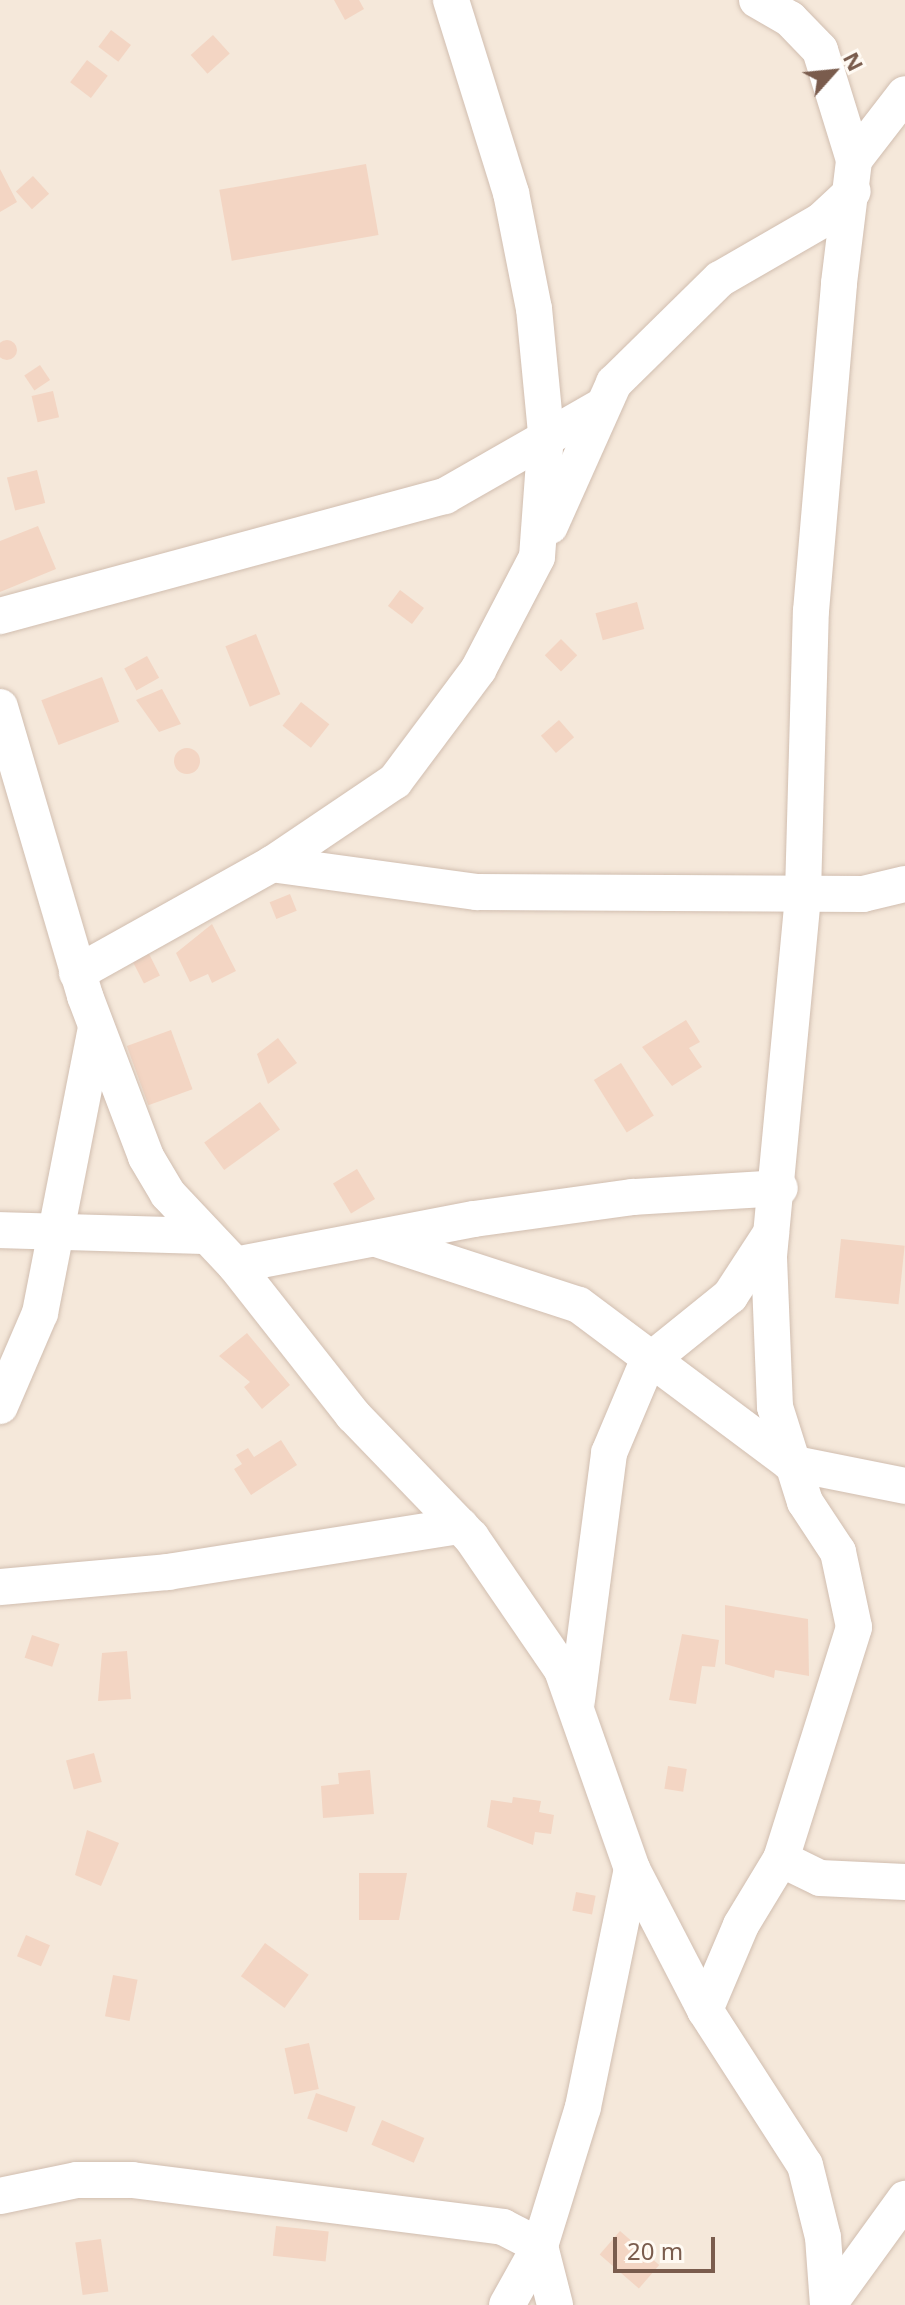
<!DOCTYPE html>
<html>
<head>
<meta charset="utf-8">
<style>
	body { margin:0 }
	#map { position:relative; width:905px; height:2305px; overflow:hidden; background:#fdf6ec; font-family:"Noto Sans",sans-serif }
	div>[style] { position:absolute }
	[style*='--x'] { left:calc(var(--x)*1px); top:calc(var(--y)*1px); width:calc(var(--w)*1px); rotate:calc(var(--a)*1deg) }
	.residential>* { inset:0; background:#f5e8da; transform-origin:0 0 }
	.building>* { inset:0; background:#f3d5c3; transform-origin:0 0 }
	.round { border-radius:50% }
	.roads { filter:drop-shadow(0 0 2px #d1beb0) drop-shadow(0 0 2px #d1beb0) }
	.minor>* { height:36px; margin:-18px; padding:0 18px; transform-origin:18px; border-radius:18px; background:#fff }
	span { translate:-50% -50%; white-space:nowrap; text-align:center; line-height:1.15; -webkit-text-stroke:8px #fffaf3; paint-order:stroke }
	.north { position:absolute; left:793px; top:32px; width:80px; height:80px; -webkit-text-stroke:6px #fffaf3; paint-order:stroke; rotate:63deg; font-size:22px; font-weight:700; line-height:32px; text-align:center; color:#7a5c4d }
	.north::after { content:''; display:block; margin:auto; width:28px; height:36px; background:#7a5c4d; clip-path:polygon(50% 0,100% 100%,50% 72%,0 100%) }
	.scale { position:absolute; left:613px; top:2237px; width:102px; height:36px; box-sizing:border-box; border:4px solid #7a5c4d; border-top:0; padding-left:10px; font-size:24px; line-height:28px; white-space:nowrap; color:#7a5c4d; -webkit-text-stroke:6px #fffaf3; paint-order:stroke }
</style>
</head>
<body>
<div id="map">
	<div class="residential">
		<div style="left:0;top:0;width:905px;height:2305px"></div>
	</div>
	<div class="building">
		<div style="clip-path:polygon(334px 0,359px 0,364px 9px,345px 20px)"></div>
		<div style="left:111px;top:30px;width:25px;height:21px;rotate:37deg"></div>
		<div style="left:213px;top:35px;width:25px;height:30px;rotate:48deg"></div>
		<div style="left:87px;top:60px;width:26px;height:28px;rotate:37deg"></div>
		<div style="left:366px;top:164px;width:72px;height:149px;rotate:80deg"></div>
		<div style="clip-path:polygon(0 169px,17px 202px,0 212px)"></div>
		<div style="left:33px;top:176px;width:24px;height:23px;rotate:48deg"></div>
		<div class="round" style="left:-3px;top:340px;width:20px;height:20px"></div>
		<div style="left:40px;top:365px;width:18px;height:19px;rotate:56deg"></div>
		<div style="left:53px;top:391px;width:27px;height:22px;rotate:77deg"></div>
		<div style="left:37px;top:470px;width:34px;height:31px;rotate:76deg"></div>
		<div style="clip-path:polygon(38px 526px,56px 569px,0 592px,0 541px)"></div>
		<div style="left:400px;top:590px;width:30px;height:20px;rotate:37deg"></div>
		<div style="left:637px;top:602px;width:28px;height:43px;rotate:75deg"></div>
		<div style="left:256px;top:634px;width:65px;height:33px;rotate:68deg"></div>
		<div style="left:561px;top:639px;width:23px;height:23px;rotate:45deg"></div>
		<div style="left:147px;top:656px;width:25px;height:26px;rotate:61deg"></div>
		<div style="left:102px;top:677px;width:48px;height:65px;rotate:69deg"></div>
		<div style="clip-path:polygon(162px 689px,181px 724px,159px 732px,136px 700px)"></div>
		<div style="left:301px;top:702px;width:36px;height:30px;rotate:38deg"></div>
		<div style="left:559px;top:720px;width:23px;height:24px;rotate:49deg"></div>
		<div class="round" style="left:174px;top:748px;width:26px;height:26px"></div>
		<div style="left:290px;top:894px;width:18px;height:22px;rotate:68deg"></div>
		<div style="clip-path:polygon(212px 924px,236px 971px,212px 983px,208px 974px,190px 982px,176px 953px)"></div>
		<div style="left:145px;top:946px;width:33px;height:18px;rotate:63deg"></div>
		<div style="clip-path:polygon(686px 1020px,700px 1042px,689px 1048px,702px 1067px,672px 1086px,642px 1047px)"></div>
		<div style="left:171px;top:1030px;width:63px;height:47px;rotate:70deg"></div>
		<div style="clip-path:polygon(278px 1038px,297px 1063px,268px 1084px,257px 1054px)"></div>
		<div style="left:621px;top:1063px;width:62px;height:32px;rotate:58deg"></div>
		<div style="left:260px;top:1102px;width:34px;height:69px;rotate:54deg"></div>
		<div style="left:357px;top:1169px;width:35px;height:28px;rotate:59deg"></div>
		<div style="left:841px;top:1239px;width:64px;height:59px;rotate:6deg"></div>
		<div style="clip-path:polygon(247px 1333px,290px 1385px,262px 1409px,244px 1387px,250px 1382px,219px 1356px)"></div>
		<div style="clip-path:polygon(281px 1440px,297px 1465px,251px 1495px,234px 1469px,242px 1464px,236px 1455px,248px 1448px,254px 1457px)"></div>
		<div style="clip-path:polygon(725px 1605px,808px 1619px,809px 1676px,775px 1670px,774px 1678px,725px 1664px)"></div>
		<div style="clip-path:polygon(682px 1634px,719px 1640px,715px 1667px,702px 1666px,696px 1704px,669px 1700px)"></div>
		<div style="left:32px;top:1635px;width:29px;height:24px;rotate:18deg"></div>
		<div style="clip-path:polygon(127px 1651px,131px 1699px,98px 1701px,102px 1653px)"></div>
		<div style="left:94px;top:1753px;width:30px;height:29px;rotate:75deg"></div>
		<div style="left:668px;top:1766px;width:19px;height:23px;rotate:9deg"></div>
		<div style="clip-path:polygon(370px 1770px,374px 1814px,323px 1818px,321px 1786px,339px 1784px,338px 1773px)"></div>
		<div style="clip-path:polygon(513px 1797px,541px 1801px,539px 1812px,554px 1815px,551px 1834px,535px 1832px,533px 1845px,487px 1827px,491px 1800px,512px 1803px)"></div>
		<div style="clip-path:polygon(87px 1830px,119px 1843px,101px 1886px,75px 1875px)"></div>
		<div style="clip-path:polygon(359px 1873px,407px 1873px,399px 1920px,359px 1920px)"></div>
		<div style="left:576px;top:1892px;width:20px;height:19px;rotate:11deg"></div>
		<div style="left:26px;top:1935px;width:26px;height:23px;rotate:23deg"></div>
		<div style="left:265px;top:1943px;width:54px;height:41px;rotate:36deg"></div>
		<div style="left:113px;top:1975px;width:25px;height:42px;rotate:11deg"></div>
		<div style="left:309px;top:2043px;width:47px;height:25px;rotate:78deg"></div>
		<div style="left:316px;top:2093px;width:42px;height:27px;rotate:19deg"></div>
		<div style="left:382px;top:2120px;width:46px;height:27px;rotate:23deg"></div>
		<div style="left:276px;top:2226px;width:53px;height:30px;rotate:6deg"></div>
		<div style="left:620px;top:2231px;width:52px;height:31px;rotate:41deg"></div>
		<div style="left:101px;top:2239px;width:53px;height:26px;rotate:82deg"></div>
	</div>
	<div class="roads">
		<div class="minor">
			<div style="--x:757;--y:0;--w:38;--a:30"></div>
			<div style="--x:790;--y:19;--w:43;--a:45.9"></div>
			<div style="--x:820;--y:50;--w:115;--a:72.8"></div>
			<div style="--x:550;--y:526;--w:157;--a:-65.9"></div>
			<div style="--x:614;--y:383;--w:148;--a:-44.5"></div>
			<div style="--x:720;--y:279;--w:118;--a:-30"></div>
			<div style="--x:822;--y:220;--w:42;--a:-43.1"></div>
			<div style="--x:0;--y:616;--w:461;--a:-15.1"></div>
			<div style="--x:445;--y:496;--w:181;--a:-29.8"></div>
			<div style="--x:0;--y:707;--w:301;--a:73.6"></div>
			<div style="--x:85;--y:996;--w:172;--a:69.2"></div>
			<div style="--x:146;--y:1157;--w:43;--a:59.3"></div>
			<div style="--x:168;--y:1194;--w:98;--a:46.7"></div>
			<div style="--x:235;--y:1265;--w:191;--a:51.8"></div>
			<div style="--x:353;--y:1415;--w:170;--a:46"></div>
			<div style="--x:471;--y:1537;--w:161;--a:55.6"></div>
			<div style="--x:562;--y:1670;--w:211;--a:70.6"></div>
			<div style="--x:632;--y:1869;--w:159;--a:62.6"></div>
			<div style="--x:705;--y:2010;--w:184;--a:57.2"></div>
			<div style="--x:805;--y:2165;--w:74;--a:76"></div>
			<div style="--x:823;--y:2237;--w:68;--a:85.8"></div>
			<div style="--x:272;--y:864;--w:206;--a:7.8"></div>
			<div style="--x:476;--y:892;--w:387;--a:0.3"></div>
			<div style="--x:863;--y:894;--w:43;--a:-13.4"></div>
			<div style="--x:77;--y:973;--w:223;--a:-29.2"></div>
			<div style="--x:272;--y:864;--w:148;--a:-34"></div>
			<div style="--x:395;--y:781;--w:139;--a:-53.2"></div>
			<div style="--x:478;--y:670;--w:127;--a:-62.4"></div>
			<div style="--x:537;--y:557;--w:124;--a:-85.8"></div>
			<div style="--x:546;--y:433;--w:125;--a:-95.5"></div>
			<div style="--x:534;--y:309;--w:118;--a:-101.2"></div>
			<div style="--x:511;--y:193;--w:202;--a:-107.3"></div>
			<div style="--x:0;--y:1230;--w:203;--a:1.7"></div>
			<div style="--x:376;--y:1239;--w:213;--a:18"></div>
			<div style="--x:579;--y:1305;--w:264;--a:36.8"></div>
			<div style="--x:790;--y:1463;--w:117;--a:11.3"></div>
			<div style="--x:235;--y:1265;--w:243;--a:-10.9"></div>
			<div style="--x:474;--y:1219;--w:161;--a:-7.9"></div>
			<div style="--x:633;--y:1197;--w:147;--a:-3.5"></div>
			<div style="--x:0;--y:1406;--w:101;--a:-66.7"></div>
			<div style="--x:40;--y:1313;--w:290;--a:-78.9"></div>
			<div style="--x:0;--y:1587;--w:169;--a:-5.1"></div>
			<div style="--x:168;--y:1572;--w:296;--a:-9"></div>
			<div style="--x:577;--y:1700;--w:249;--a:-82.6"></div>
			<div style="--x:609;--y:1453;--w:98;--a:-67.1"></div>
			<div style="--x:647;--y:1363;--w:107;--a:-38.9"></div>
			<div style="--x:730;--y:1296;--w:75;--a:-56.9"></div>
			<div style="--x:781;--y:1859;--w:43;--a:26"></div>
			<div style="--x:820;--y:1878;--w:85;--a:2.7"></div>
			<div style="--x:705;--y:2010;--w:92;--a:-67"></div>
			<div style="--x:741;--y:1925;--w:77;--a:-58.8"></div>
			<div style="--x:781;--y:1859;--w:243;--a:-72.5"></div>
			<div style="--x:854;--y:1627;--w:77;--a:-102"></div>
			<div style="--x:838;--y:1552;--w:60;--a:-123.4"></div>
			<div style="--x:805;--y:1502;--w:100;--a:-107.5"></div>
			<div style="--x:775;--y:1407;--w:151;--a:-92.3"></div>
			<div style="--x:769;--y:1256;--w:365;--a:-84.6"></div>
			<div style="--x:803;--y:893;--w:282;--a:-88.4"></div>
			<div style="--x:811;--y:611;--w:329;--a:-85.1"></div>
			<div style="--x:839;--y:283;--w:124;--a:-83"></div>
			<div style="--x:854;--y:160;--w:83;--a:-52.3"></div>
			<div style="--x:0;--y:2196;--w:79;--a:-11.7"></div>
			<div style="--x:77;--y:2180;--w:55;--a:0"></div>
			<div style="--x:132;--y:2180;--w:374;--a:7.2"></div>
			<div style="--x:503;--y:2227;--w:42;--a:27.2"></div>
			<div style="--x:540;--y:2246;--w:61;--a:75.7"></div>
			<div style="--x:829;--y:2304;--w:130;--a:-54.1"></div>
			<div style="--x:507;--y:2305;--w:68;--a:-60.8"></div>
			<div style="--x:540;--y:2246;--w:145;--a:-72.8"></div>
			<div style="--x:583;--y:2107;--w:243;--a:-78.4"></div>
		</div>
	</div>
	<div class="north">N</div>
	<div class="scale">20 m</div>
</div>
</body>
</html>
